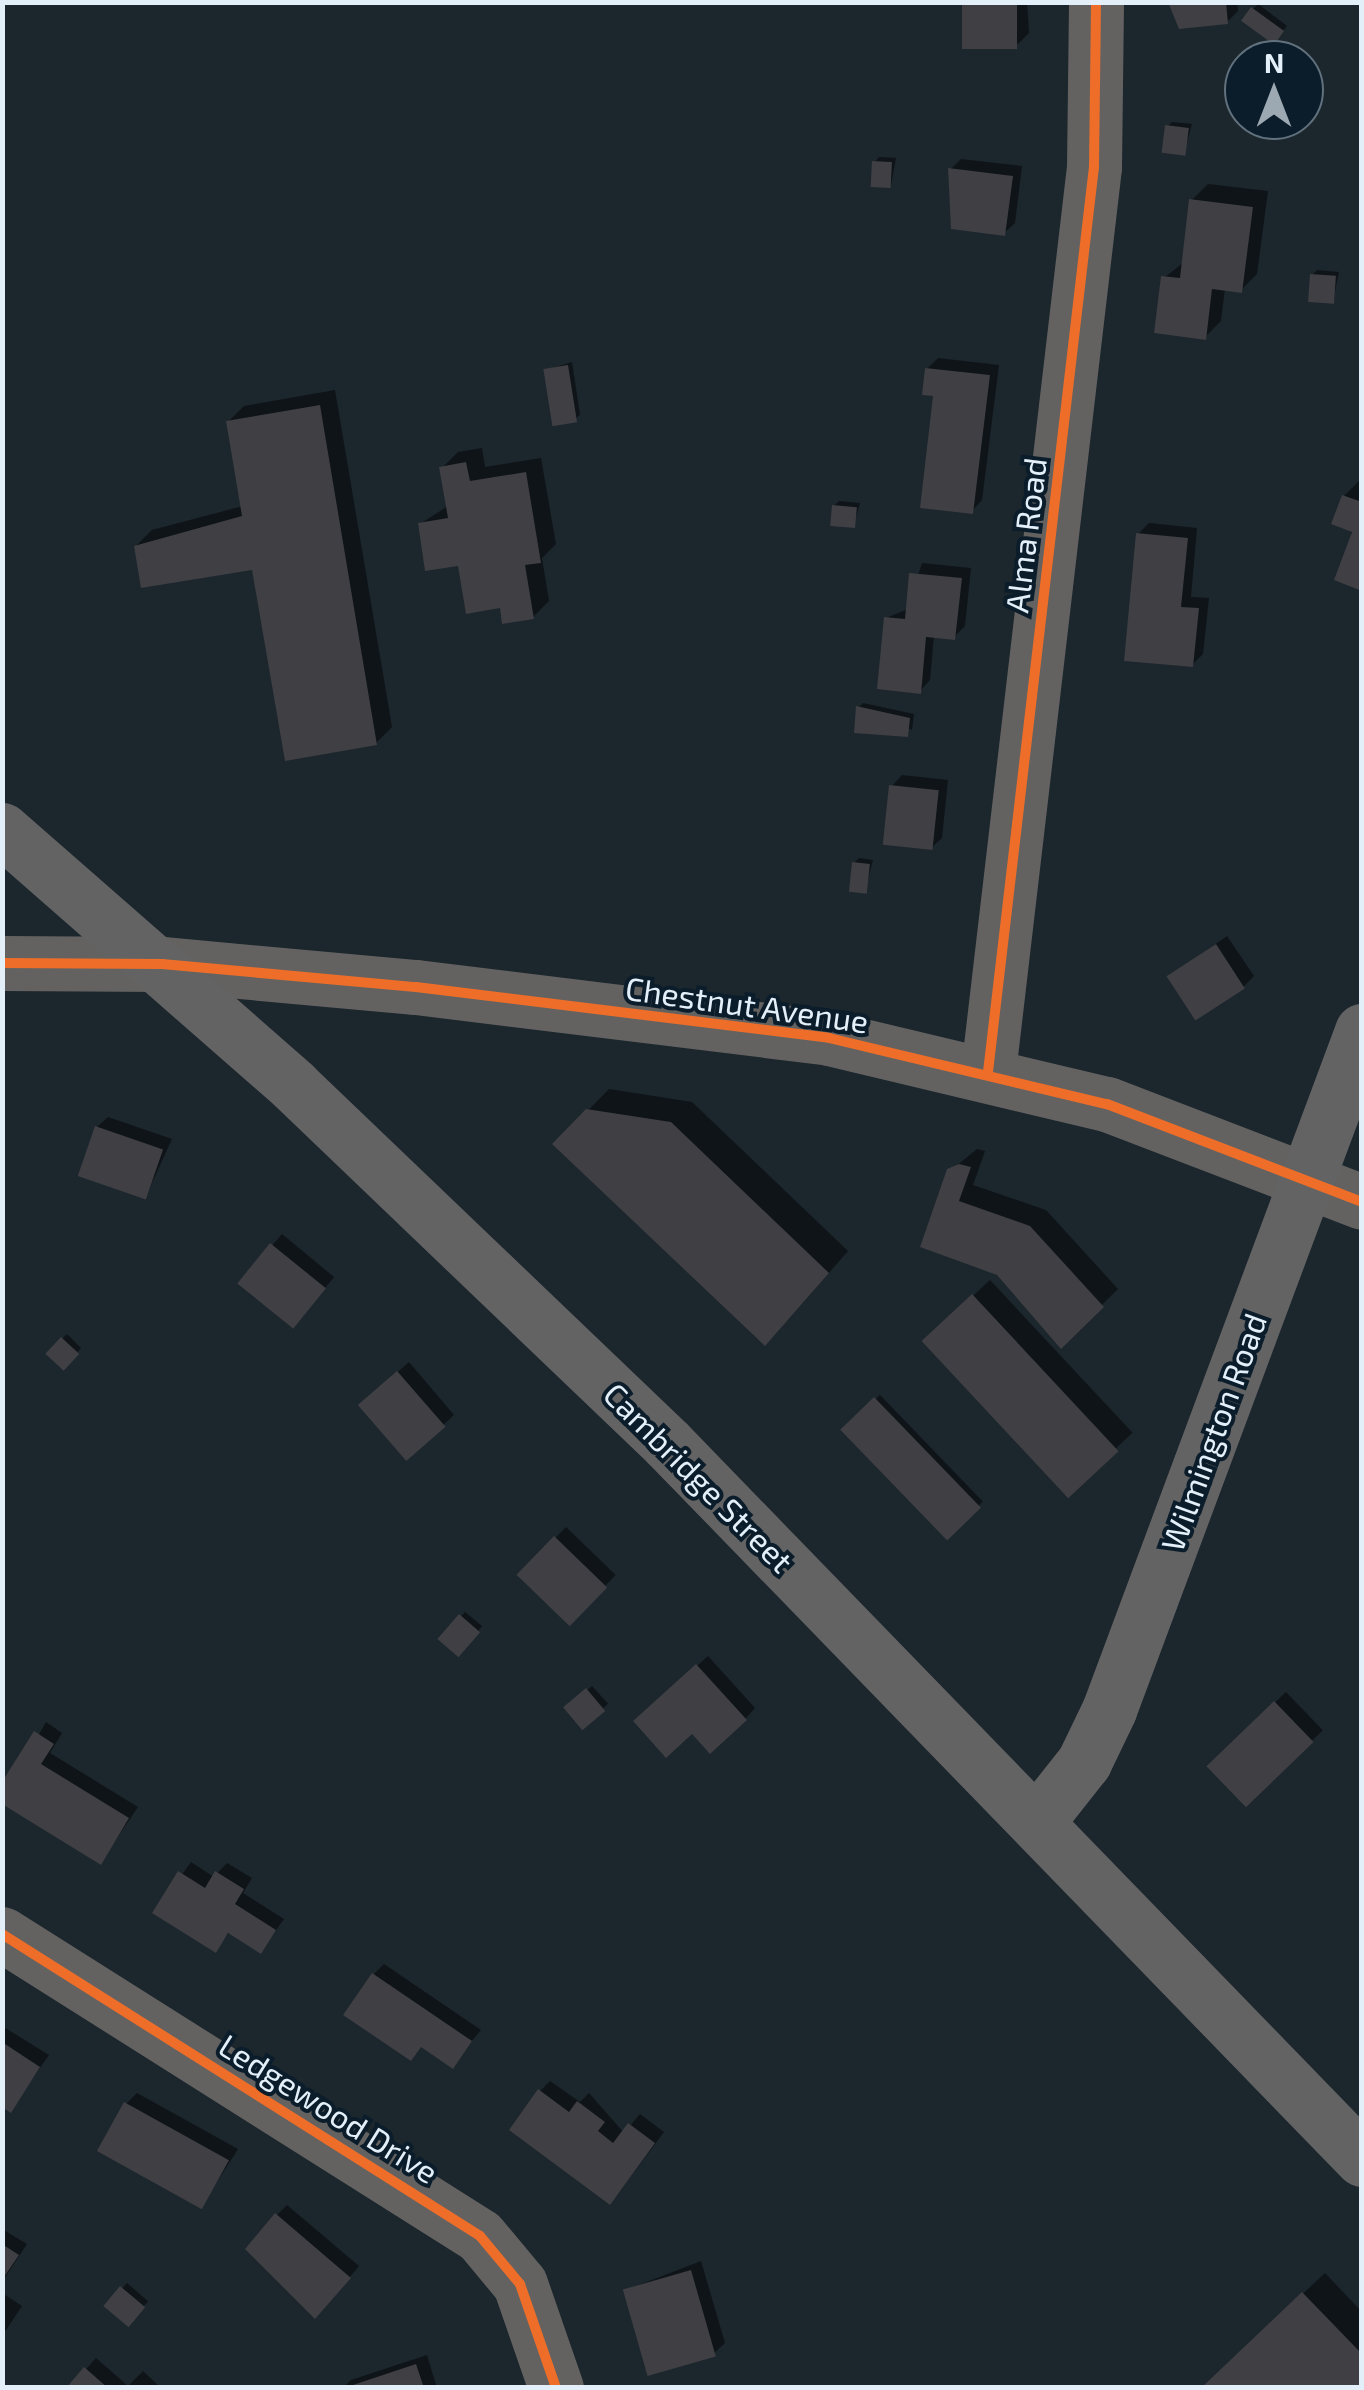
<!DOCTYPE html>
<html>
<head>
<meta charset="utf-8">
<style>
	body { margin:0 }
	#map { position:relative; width:1364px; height:2390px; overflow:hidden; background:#1c262d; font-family:"Exo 2",sans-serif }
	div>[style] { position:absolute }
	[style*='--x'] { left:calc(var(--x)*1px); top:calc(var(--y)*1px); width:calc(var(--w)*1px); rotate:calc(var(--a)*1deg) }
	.shadow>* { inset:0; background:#0007; transform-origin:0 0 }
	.building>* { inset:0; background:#3f3f44; transform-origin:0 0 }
	.minor>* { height:55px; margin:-27.5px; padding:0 27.5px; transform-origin:27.5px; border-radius:27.5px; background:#636261 }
	.major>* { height:55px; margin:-27.5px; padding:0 27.5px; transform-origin:27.5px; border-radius:27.5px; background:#636364 }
	.cycleway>* { height:10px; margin:-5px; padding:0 5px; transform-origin:5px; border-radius:5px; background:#ee6e29 }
	span { translate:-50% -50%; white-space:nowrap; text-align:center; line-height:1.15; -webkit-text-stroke:8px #0b1d2b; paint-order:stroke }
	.street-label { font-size:32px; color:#e3eff9 }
	.frame { position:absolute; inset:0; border:5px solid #e3eff9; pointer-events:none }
	.north { position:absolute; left:1224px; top:40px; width:100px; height:100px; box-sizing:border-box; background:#0b1d2b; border:2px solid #61717d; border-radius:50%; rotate:0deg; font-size:28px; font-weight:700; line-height:40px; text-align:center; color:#e3eff9 }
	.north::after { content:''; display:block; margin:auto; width:35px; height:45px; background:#9da9b2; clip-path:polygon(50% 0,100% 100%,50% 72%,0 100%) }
</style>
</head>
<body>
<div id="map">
	<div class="shadow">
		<div style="clip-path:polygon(965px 2px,1027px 2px,1029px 33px,1018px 44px)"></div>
		<div style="clip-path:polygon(1170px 2px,1237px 2px,1238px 11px,1227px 22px,1180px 26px)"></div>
		<div style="clip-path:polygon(1258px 4px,1287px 26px,1278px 37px,1253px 9px)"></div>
		<div style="clip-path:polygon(1172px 122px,1192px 124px,1184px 153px,1167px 127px)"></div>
		<div style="clip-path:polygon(879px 157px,896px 158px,891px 185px,875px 162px)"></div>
		<div style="clip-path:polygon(961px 159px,1022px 166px,1015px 223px,1004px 233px,951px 169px)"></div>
		<div style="clip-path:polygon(1208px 184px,1268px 191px,1257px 274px,1241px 290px,1225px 288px,1221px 321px,1205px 337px,1164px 278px,1184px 262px,1192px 200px)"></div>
		<div style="clip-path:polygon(1317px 270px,1339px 272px,1333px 302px,1312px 275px)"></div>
		<div style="clip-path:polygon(938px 358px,999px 365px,982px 500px,972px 511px,927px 369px)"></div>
		<div style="clip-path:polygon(572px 362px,580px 415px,575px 419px,546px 370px)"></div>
		<div style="clip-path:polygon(335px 390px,392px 727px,376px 743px,254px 567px,136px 546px,152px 530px,243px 506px,228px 422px,244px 406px)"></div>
		<div style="clip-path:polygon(482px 448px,485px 467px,541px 458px,556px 544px,542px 558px,549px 601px,533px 617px,502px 605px,420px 524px,448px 506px,442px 468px,458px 452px)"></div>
		<div style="clip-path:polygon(1360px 480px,1362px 481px,1362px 588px,1344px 496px)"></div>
		<div style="clip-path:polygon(839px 501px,860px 503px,854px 525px,834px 506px)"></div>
		<div style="clip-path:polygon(1149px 523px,1197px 528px,1191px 597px,1209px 598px,1203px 654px,1192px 665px,1138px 534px)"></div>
		<div style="clip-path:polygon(922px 563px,971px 568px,965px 626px,954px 637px,934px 635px,930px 680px,920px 691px,886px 618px,908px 609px)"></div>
		<div style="clip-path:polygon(863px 703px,914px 714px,912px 730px,858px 708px)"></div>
		<div style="clip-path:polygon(902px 775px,948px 780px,942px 838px,931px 848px,892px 786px)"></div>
		<div style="clip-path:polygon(859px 858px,873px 860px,865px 891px,854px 863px)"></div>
		<div style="clip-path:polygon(1227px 936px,1254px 976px,1243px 987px,1170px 976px)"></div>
		<div style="clip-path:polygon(609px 1089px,692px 1102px,848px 1251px,786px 1322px,555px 1144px)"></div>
		<div style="clip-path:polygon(108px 1117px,172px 1139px,146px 1196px,97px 1127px)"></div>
		<div style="clip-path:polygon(977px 1149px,985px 1151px,973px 1185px,1046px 1210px,1118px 1289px,1061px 1345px,998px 1273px,923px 1245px,950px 1171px)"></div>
		<div style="clip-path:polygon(282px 1234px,334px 1277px,303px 1315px,240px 1283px)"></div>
		<div style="left:990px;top:1280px;width:209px;height:88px;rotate:47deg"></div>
		<div style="left:67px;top:1334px;width:20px;height:28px;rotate:45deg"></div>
		<div style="clip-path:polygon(409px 1362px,454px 1415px,407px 1458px,372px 1395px)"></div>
		<div style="left:880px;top:1395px;width:148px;height:50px;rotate:46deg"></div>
		<div style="left:566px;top:1527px;width:69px;height:66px;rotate:44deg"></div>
		<div style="clip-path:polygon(465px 1612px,482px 1626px,463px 1650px,441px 1640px)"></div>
		<div style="clip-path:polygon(708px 1656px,755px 1708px,745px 1719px,692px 1730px,647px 1711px)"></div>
		<div style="left:592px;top:1686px;width:24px;height:34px;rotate:48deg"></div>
		<div style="left:1286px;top:1692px;width:53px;height:106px;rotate:46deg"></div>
		<div style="clip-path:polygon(46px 1722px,62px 1733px,50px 1753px,138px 1807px,101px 1862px,2px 1801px)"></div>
		<div style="clip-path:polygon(191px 1862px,214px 1877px,227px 1863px,252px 1878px,243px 1893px,284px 1919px,261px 1951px,230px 1932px,215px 1949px,155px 1912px)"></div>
		<div style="clip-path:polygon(384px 1964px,481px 2030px,452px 2065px,422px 2045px,374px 1974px)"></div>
		<div style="clip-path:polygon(2px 2026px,49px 2055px,10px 2110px,2px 2105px)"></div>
		<div style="clip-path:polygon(550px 2081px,580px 2102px,589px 2093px,624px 2133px,640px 2114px,664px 2132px,620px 2191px,540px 2091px)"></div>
		<div style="clip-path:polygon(137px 2093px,238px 2149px,201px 2207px,126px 2104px)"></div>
		<div style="clip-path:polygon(287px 2205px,359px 2266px,326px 2306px,277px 2215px)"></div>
		<div style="clip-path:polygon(2px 2229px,27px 2244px,2px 2282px)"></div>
		<div style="clip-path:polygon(701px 2261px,725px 2343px,714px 2353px,626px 2290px)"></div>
		<div style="clip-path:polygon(1325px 2273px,1362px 2312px,1362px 2388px,1214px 2377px)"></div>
		<div style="left:127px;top:2283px;width:28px;height:29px;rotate:41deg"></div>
		<div style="clip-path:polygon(2px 2293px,22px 2306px,2px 2336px)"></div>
		<div style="clip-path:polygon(427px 2355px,437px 2388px,343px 2388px,351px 2380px)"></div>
		<div style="clip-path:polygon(96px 2358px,128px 2386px,143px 2371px,161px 2388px,69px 2388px)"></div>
	</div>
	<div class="building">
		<div style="left:962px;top:2px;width:55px;height:47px"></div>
		<div style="clip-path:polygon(1168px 2px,1226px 2px,1228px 24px,1179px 29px)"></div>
		<div style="left:1251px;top:7px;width:41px;height:17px;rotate:36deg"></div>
		<div style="left:1165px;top:125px;width:24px;height:28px;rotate:7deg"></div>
		<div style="left:872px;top:161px;width:20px;height:26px;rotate:3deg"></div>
		<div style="clip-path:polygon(948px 168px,1013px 176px,1005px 236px,951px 229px)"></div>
		<div style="clip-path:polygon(1189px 199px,1253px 207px,1242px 293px,1212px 289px,1206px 340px,1154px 333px,1161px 276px,1180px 278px)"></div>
		<div style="left:1310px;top:274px;width:26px;height:28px;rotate:4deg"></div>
		<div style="left:568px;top:365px;width:58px;height:25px;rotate:81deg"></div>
		<div style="clip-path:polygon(925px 368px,990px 375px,973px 514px,920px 508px,933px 396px,922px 395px)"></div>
		<div style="clip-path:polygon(320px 405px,377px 745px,285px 761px,252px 570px,141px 588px,134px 546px,242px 516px,226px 421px)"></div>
		<div style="clip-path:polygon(466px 462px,470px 481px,526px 472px,541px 563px,525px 565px,534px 619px,502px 624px,500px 608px,466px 614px,458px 566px,425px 571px,418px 523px,448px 518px,439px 467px)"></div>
		<div style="clip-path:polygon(1342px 495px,1362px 502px,1362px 591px,1334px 580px,1352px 532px,1331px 524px)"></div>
		<div style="left:832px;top:505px;width:25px;height:21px;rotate:5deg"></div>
		<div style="clip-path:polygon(1136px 533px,1188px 538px,1181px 607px,1199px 608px,1193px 667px,1124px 661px)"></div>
		<div style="clip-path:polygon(909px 573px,962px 578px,955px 640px,926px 637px,921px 694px,877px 689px,884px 617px,905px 619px)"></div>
		<div style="clip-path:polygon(856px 706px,910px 718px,908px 737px,854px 733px)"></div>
		<div style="left:889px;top:785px;width:50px;height:60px;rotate:6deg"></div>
		<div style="left:852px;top:862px;width:18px;height:30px;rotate:6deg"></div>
		<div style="left:1216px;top:944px;width:53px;height:59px;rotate:57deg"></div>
		<div style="clip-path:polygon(586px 1109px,671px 1122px,829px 1273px,765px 1346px,552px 1144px)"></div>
		<div style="left:95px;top:1126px;width:72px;height:53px;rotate:19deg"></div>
		<div style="clip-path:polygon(959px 1164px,971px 1167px,959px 1201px,1030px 1226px,1104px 1307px,1061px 1349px,997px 1275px,920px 1247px,947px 1169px)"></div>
		<div style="left:270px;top:1243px;width:72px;height:52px;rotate:39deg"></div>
		<div style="left:972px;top:1294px;width:215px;height:69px;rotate:47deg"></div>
		<div style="left:61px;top:1337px;width:25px;height:23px;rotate:43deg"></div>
		<div style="left:397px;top:1371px;width:74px;height:52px;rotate:49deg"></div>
		<div style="left:874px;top:1397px;width:154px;height:47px;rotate:46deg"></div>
		<div style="left:554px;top:1536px;width:74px;height:54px;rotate:44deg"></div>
		<div style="left:459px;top:1614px;width:28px;height:33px;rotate:41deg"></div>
		<div style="clip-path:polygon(696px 1664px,747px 1720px,710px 1754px,692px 1734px,666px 1758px,633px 1721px)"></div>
		<div style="left:586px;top:1688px;width:30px;height:30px;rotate:50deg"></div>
		<div style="left:1274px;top:1701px;width:57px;height:94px;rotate:46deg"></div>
		<div style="clip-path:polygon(34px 1731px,54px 1744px,41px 1764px,129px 1818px,101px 1865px,2px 1804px,2px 1782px)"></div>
		<div style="clip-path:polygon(178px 1871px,205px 1888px,215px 1871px,244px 1889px,235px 1904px,276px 1930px,261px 1954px,228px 1933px,216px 1953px,152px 1913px)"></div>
		<div style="clip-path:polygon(372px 1973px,472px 2041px,453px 2069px,421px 2047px,411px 2061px,343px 2015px)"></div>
		<div style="clip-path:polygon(2px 2042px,40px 2067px,11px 2113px,2px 2107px)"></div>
		<div style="clip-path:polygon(538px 2089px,569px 2112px,577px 2101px,605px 2122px,598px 2131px,613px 2143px,628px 2123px,655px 2143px,610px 2205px,509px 2130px)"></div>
		<div style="left:124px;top:2102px;width:120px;height:56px;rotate:29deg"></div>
		<div style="clip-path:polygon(275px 2213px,351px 2278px,315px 2319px,245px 2249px)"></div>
		<div style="clip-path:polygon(2px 2244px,19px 2255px,2px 2280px)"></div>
		<div style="left:691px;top:2270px;width:90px;height:71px;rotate:74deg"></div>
		<div style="left:120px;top:2286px;width:33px;height:26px;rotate:40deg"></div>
		<div style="clip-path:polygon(1302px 2292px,1362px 2354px,1362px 2388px,1201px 2388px)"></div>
		<div style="clip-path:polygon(416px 2364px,424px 2388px,347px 2388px,347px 2387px)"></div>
		<div style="clip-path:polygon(84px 2367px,108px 2388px,66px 2388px)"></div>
	</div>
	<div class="minor">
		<div style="--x:2;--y:963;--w:160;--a:0.4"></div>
		<div style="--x:162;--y:964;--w:255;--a:5.2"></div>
		<div style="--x:416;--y:987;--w:416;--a:7"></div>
		<div style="--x:829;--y:1038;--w:286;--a:13.4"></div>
		<div style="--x:1107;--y:1104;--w:273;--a:21"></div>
		<div style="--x:988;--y:1072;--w:911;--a:-83.32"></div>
		<div style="--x:1094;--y:167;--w:165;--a:-89.3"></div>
		<div style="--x:2;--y:1934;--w:565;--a:32.28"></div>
		<div style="--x:480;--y:2236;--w:62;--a:50.2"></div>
		<div style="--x:520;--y:2284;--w:110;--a:70.9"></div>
	</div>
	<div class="major">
		<div style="--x:2;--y:830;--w:387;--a:41.2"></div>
		<div style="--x:293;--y:1085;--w:518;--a:43.75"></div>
		<div style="--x:667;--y:1443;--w:998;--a:45.85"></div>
		<div style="--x:1039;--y:1819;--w:73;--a:-51.7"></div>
		<div style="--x:1084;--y:1762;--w:58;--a:-64.3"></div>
		<div style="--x:1109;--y:1710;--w:725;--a:-69.56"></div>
	</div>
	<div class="cycleway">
		<div style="--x:2;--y:963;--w:160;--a:0.4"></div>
		<div style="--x:162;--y:964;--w:255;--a:5.2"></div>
		<div style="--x:416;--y:987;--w:416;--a:7"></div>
		<div style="--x:829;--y:1038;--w:286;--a:13.4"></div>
		<div style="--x:1107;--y:1104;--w:273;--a:21"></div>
		<div style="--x:988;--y:1072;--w:911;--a:-83.32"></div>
		<div style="--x:1094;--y:167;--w:165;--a:-89.3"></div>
		<div style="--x:2;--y:1934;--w:565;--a:32.28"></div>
		<div style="--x:480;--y:2236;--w:62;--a:50.2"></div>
		<div style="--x:520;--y:2284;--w:110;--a:70.9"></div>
	</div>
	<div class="street-label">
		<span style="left:1025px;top:535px;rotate:-83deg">Alma Road</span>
		<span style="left:747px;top:1004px;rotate:8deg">Chestnut Avenue</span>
		<span style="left:1213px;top:1432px;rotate:-70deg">Wilmington Road</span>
		<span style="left:699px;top:1477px;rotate:45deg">Cambridge Street</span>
		<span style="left:329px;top:2108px;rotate:32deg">Ledgewood Drive</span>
	</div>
	<div class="frame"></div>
	<div class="north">N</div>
</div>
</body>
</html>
